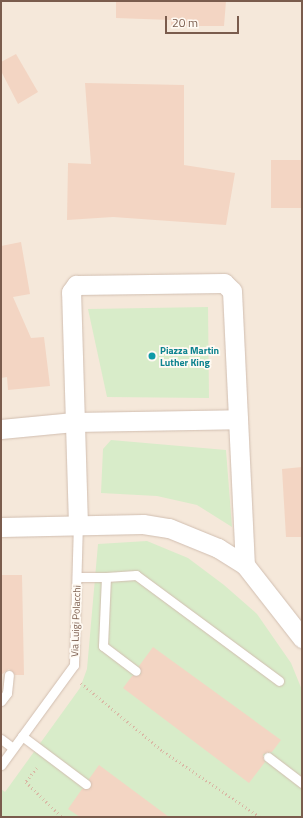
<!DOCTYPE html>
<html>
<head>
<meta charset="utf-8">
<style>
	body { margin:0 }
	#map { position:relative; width:303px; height:818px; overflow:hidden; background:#fdf6ec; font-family:"Titillium Web",sans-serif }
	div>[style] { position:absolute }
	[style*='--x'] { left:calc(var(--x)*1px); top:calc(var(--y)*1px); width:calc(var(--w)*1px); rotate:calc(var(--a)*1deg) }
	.residential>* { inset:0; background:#f5e8da; transform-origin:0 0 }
	.green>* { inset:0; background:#d8ecc9 }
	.building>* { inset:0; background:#f3d5c3; transform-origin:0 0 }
	.path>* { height:2.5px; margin-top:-1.25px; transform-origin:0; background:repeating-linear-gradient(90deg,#d9b8a5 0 1px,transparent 0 4px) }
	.roads { filter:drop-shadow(0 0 1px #d1beb0) drop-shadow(0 0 1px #d1beb0) }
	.lane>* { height:9px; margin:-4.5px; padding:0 4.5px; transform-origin:4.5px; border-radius:4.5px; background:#fff }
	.street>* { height:19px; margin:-9.5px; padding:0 9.5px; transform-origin:9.5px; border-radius:9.5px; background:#fff }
	.dots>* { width:11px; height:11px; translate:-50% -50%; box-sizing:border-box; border:2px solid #fffaf3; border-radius:50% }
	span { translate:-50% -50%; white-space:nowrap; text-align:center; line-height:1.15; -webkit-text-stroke:3.5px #fffaf3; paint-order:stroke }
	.culture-label { font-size:10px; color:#0d838f; font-weight:700 }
	.left { translate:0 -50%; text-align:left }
	.street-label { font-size:10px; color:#7a5c4d }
	.frame { position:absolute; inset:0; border:2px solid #7a5c4d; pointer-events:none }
	.scale { position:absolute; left:165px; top:16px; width:74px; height:18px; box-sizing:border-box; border:2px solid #7a5c4d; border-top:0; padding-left:5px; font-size:12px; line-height:14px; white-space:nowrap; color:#7a5c4d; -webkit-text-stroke:3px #fffaf3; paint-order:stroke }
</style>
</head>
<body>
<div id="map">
	<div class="residential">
		<div style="left:1px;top:1px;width:301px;height:816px"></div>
	</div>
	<div class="green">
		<div style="clip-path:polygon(208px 307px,209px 398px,107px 397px,88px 309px)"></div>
		<div style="clip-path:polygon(111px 440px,226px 450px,232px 527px,197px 505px,157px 496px,101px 493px,103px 449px)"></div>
		<div style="clip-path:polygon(147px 541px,188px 558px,224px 585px,257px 614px,291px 663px,302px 690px,302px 817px,1px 817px,1px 789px,5px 792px,80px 688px,87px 669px,98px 544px)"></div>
	</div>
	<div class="building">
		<div style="clip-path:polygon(116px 1px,226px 1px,224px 26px,171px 26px,171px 20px,116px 18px)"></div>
		<div style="clip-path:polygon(16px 54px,38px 92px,18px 104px,1px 71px,1px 62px)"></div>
		<div style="clip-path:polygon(85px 83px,184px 85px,184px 165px,235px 173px,226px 225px,113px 217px,67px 220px,68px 163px,91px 164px)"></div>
		<div style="left:302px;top:160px;width:48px;height:31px;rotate:90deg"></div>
		<div style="clip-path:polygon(21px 242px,30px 294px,13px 297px,31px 338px,44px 337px,50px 386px,8px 390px,7px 377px,1px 378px,1px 246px)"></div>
		<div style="clip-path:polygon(302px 467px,302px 537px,286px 537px,282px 469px)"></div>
		<div style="clip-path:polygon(1px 575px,22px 575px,24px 675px,15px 675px,9px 669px,1px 675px)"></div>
		<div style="clip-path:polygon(153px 647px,281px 740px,272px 752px,263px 754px,265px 762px,249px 783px,123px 688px,132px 676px,141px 674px,139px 666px)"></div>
		<div style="clip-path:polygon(99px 765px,169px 817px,80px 817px,68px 809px,82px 789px,91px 787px,89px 779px)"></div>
	</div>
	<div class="path">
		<div style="--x:81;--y:683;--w:107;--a:39.7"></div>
		<div style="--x:163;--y:751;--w:117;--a:34.2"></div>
		<div style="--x:37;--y:768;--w:18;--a:128"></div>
		<div style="--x:26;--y:782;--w:50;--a:44.2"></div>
	</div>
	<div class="roads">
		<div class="lane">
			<div style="--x:77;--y:577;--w:29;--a:0"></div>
			<div style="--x:106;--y:577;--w:69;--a:92.5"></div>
			<div style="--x:103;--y:646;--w:41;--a:37.1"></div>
			<div style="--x:106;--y:577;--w:30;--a:-4"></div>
			<div style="--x:136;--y:575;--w:178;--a:36.5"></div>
			<div style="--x:1;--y:701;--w:10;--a:-53"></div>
			<div style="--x:7;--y:693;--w:18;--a:-84"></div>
			<div style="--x:22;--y:736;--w:80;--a:36.9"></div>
			<div style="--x:1;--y:739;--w:15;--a:37"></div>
			<div style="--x:268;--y:757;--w:43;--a:37.4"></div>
			<div style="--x:1;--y:765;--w:124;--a:-53.9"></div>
			<div style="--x:74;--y:665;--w:140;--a:-88.4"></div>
		</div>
		<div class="street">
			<div style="--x:1;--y:429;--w:73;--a:-5.5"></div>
			<div style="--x:74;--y:422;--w:164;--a:-1"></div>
			<div style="--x:78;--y:525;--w:233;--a:-91.7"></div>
			<div style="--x:71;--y:292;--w:9;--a:-54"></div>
			<div style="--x:76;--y:285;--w:148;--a:-0.8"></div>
			<div style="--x:224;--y:283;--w:11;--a:45"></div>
			<div style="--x:232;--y:291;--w:274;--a:87.3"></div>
			<div style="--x:1;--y:527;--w:142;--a:-1.2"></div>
			<div style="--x:143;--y:524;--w:26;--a:9"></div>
			<div style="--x:169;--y:528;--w:53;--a:22.2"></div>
			<div style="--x:218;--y:548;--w:32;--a:32"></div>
			<div style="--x:245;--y:565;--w:93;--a:52"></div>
		</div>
	</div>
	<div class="dots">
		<div style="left:152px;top:356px;background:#0f9aa8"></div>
	</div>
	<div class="culture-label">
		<span class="left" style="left:160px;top:356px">Piazza Martin<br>Luther King</span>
	</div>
	<div class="street-label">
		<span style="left:76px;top:621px;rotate:-88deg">Via Luigi Polacchi</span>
	</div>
	<div class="frame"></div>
	<div class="scale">20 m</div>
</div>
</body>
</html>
